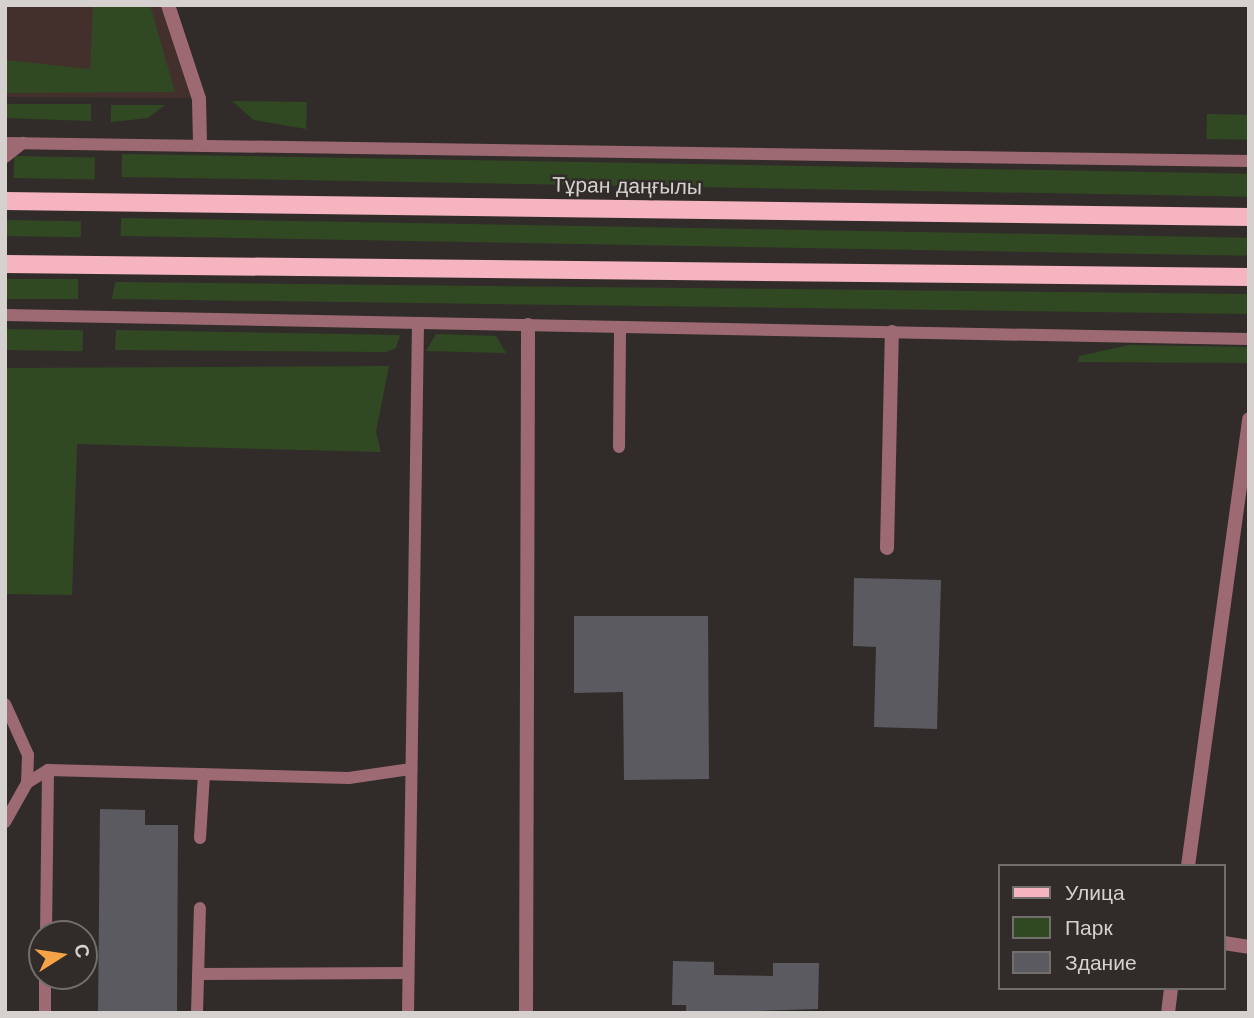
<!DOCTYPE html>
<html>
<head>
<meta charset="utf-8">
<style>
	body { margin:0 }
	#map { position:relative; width:1254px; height:1018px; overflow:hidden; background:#312c29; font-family:Helvetica,sans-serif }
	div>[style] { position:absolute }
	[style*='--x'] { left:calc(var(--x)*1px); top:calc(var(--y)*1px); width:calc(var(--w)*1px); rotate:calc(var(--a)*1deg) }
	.industrial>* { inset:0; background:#432f2b }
	.green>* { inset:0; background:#314923; transform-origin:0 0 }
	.building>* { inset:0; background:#5a5a60 }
	.service>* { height:12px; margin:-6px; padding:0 6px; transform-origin:6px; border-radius:6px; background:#9d6a73 }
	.minor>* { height:14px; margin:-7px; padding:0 7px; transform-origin:7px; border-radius:7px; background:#9d6a73 }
	.primary>* { height:18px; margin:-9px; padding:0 9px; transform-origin:9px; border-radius:9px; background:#f5b4bf }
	span { translate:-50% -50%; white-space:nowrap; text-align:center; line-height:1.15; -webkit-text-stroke:5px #312c29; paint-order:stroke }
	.street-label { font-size:21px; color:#d4d1cf }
	.frame { position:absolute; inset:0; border:7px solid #d4d1cf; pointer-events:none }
	.legend { position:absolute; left:998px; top:864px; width:228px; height:126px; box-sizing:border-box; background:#312c29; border:2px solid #726e6b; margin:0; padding:9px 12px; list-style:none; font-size:21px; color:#d4d1cf }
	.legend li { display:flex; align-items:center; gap:14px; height:35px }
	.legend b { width:35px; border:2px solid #726e6b }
	.north { position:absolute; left:28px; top:920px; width:70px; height:70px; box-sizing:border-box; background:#312c29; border:2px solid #726e6b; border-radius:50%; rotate:78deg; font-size:19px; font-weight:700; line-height:28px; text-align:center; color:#d4d1cf }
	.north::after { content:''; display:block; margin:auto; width:24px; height:32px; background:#f6a247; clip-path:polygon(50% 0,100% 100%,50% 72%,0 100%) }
</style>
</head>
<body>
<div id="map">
	<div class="industrial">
		<div style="clip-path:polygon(5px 5px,162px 5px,197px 98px,5px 97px)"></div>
	</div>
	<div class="green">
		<div style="clip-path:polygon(93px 5px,150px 5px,175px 92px,5px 93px,5px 60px,90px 69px)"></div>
		<div style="clip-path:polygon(232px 101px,307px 102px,306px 129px,254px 120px)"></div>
		<div style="clip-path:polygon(5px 104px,91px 104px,91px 121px,5px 118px)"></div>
		<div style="clip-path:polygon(111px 105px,165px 105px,148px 118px,111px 122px)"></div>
		<div style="left:1207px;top:114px;width:42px;height:25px;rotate:1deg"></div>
		<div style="left:122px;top:154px;width:1127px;height:23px;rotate:1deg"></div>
		<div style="left:14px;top:156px;width:81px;height:22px;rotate:1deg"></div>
		<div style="left:121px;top:218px;width:1128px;height:18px;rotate:1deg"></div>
		<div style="left:5px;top:220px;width:76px;height:16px;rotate:1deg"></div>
		<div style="left:5px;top:279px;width:73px;height:20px"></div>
		<div style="clip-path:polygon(115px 282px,1249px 294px,1249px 314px,112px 299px)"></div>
		<div style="left:5px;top:329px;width:78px;height:21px;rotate:1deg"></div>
		<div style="clip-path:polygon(116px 330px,400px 335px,396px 348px,386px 352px,115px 350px)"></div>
		<div style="clip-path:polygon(436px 334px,496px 336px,506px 353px,426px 351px)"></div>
		<div style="clip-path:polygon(1129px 345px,1249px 347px,1249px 363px,1078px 362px,1079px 356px)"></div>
		<div style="clip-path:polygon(389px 366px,376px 432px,381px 452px,77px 444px,72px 595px,5px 594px,5px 368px)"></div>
	</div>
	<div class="building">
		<div style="clip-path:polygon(854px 578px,941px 580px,937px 729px,874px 727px,876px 647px,853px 646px)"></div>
		<div style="clip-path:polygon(574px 616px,708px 616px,709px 779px,624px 780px,623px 692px,574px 693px)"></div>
		<div style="clip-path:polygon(100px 809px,145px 810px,145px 825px,178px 825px,177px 1013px,98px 1013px)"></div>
		<div style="clip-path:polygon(673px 961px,714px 962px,714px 975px,773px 976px,773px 963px,819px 963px,818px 1009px,686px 1013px,686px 1005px,672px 1005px)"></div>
	</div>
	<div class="service">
		<div style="--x:5;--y:143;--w:1244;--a:0.83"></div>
		<div style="--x:5;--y:157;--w:23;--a:-38"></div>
		<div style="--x:5;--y:315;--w:1244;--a:1.11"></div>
		<div style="--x:619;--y:447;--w:120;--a:-89.5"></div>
		<div style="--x:5;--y:704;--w:56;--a:65.7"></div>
		<div style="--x:28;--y:755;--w:28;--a:92"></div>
		<div style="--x:27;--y:783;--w:45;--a:119.4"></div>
		<div style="--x:27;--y:783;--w:25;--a:-32"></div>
		<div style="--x:48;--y:770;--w:301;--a:1.5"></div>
		<div style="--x:349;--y:778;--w:63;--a:-8.3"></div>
		<div style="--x:200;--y:838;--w:64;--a:-86.4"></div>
		<div style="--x:46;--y:934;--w:164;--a:-89.3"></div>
		<div style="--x:198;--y:974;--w:210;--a:-0.3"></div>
		<div style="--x:45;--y:1013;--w:37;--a:-90"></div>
		<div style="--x:197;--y:1013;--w:105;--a:-88.4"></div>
		<div style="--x:408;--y:1013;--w:690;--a:-89.17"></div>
	</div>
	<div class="minor">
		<div style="--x:168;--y:5;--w:99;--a:71.7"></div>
		<div style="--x:199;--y:99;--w:44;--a:88.7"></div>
		<div style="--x:887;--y:548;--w:216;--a:-88.7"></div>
		<div style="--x:1188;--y:866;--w:451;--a:-82.2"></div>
		<div style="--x:1224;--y:943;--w:25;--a:9"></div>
		<div style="--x:526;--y:1013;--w:688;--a:-89.83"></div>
		<div style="--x:1168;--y:1013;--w:25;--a:-83"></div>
	</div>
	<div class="primary">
		<div style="--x:5;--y:201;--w:1244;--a:0.74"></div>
		<div style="--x:5;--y:264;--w:1244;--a:0.6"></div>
	</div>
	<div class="street-label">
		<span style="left:627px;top:186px;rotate:1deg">Тұран даңғылы</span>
	</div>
	<div class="frame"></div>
	<ul class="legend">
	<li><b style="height:9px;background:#f5b4bf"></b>Улица</li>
	<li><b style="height:19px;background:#314923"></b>Парк</li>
	<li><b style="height:19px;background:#5a5a60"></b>Здание</li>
	</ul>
	<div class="north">С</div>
</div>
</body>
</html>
